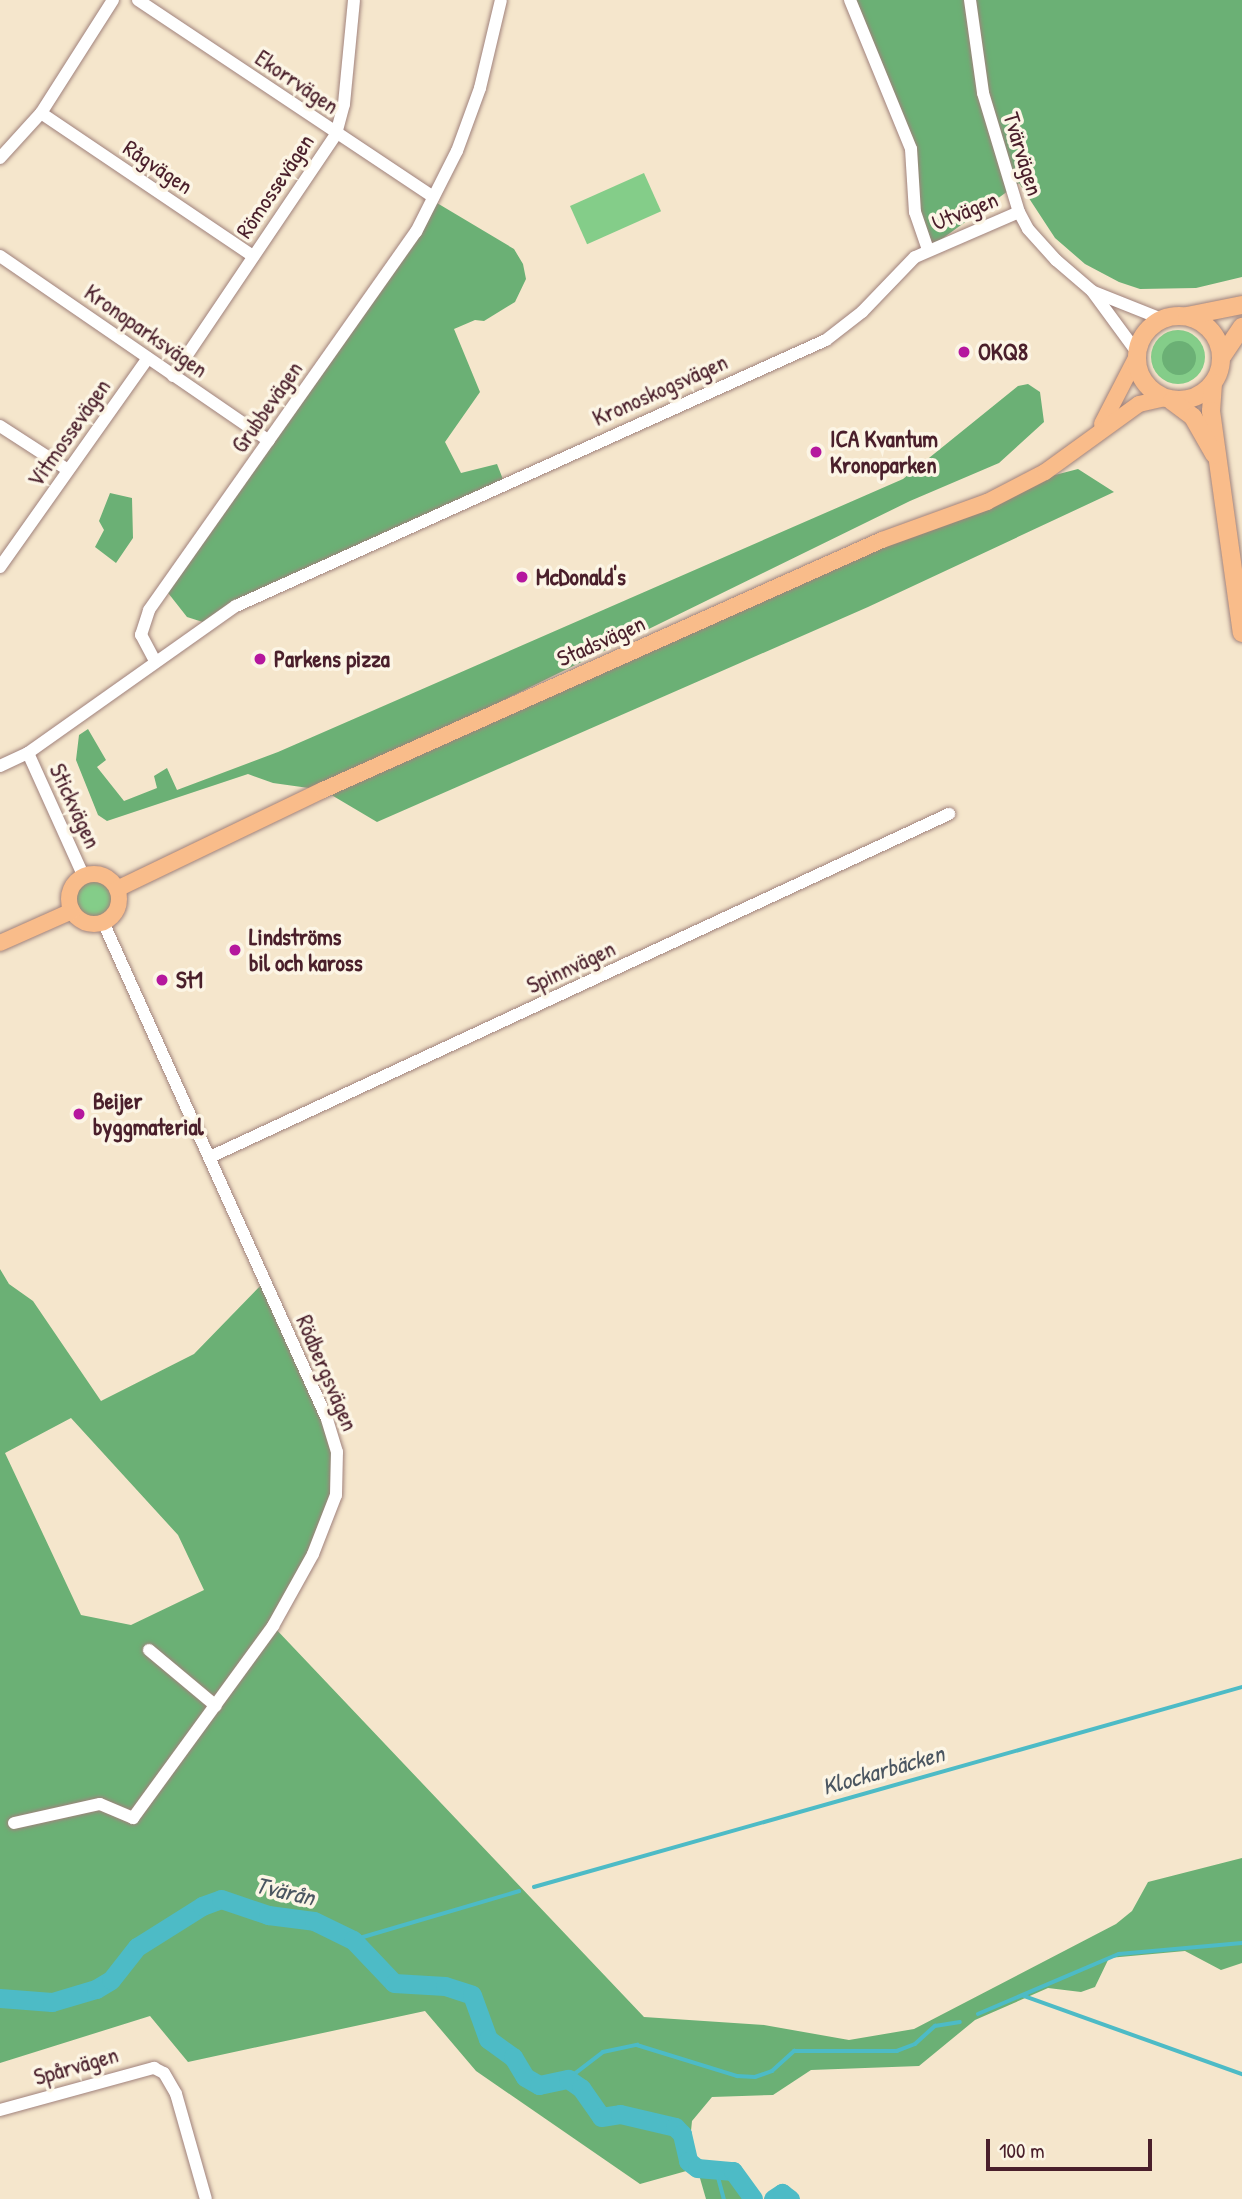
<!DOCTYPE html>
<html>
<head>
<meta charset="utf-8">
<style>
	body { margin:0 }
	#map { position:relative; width:1242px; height:2199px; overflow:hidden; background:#f5e6cc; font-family:"Patrick Hand",sans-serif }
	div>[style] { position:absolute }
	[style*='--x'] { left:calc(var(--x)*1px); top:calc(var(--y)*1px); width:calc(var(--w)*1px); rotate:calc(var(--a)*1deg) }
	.green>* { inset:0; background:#84cd89; transform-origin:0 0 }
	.round { border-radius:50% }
	.forest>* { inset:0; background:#6bb075 }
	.stream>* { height:3.5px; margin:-1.75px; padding:0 1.75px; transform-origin:1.75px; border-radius:1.75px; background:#4dbbc6 }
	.river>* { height:19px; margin:-9.5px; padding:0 9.5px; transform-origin:9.5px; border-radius:9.5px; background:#4dbbc6 }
	.roads { filter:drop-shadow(0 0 2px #a0827c) drop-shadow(0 0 2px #a0827c) }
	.minor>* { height:12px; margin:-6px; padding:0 6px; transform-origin:6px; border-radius:6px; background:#fff }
	.major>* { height:16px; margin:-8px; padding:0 8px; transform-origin:8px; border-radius:8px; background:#f9bc8a }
	.major>.ring { margin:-8px; padding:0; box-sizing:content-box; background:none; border:16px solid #f9bc8a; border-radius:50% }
	.highway>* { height:18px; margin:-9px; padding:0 9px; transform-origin:9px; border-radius:9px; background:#f9bc8a }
	.highway>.ring { margin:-9px; padding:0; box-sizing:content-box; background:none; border:18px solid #f9bc8a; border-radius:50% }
	.dots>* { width:19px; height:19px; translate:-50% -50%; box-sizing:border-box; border:4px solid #fcf5e5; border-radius:50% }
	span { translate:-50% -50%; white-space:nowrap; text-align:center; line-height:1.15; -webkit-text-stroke:7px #fcf5e5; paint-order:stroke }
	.street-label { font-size:23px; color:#4a1f2b }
	.poi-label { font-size:23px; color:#4a1f2b; font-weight:700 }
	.left { translate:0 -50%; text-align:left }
	.water-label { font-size:24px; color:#4b5661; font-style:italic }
	.scale { position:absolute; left:986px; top:2139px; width:166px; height:32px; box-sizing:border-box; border:4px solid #4a1f2b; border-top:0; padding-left:9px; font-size:21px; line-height:24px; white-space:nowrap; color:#4a1f2b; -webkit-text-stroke:5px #fcf5e5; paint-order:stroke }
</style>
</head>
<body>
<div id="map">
	<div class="green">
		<div style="left:644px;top:173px;width:42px;height:81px;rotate:66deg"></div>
		<div class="round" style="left:1151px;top:330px;width:54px;height:54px"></div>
		<div class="round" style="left:74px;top:879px;width:40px;height:40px"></div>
	</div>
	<div class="forest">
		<div style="clip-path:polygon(850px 0,1242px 0,1242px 277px,1196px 288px,1140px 289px,1119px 282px,1085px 264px,1055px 238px,1019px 183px,928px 249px,922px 237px,914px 169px)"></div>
		<div style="clip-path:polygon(437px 203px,514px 249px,523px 264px,526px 279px,515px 302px,484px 321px,475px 320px,454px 329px,480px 392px,445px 442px,461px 473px,497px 464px,504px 482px,209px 624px,187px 617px,165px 589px)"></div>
		<div class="round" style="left:1162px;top:341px;width:34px;height:34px"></div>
		<div style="clip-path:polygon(1028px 384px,1040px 392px,1044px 422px,999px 463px,910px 501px,347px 777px,1051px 476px,1078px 469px,1114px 492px,868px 607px,377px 822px,323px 790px,273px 783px,248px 774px,107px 821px,98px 815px,76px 760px,79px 735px,88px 729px,106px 760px,97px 767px,124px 801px,157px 788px,154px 776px,167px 768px,177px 790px,278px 752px,903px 479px,1018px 386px)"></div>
		<div style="clip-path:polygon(110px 493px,132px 498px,133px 538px,116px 563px,95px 547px,104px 530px,99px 521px)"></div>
		<div style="clip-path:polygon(evenodd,0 1269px,9px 1284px,33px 1301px,101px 1401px,194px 1354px,264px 1282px,327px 1419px,336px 1495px,273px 1626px,644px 2017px,764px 2025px,849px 2040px,914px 2029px,1116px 1924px,1132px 1911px,1148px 1882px,1242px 1858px,1242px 1963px,1221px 1970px,1185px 1951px,1109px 1958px,1095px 1987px,1081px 1992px,1048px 1988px,975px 2020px,919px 2066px,811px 2070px,773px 2095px,712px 2097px,692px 2121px,688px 2161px,697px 2168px,733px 2171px,753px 2199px,706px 2199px,697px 2168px,640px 2184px,476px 2071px,425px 2011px,188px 2062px,150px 2016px,0 2063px,0 1269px,71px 1418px,178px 1535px,204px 1590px,131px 1625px,81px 1615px,5px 1453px,71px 1418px)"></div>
	</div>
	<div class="stream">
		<div style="--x:534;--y:1887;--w:736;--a:-15.77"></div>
		<div style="--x:353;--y:1940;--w:173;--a:-16.4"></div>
		<div style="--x:1024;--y:1996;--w:232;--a:19.7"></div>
		<div style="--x:978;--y:2014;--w:153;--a:-23.1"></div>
		<div style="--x:1119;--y:1954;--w:123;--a:-5.1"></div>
		<div style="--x:568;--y:2079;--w:44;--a:-37.6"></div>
		<div style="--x:603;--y:2052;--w:35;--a:-12"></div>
		<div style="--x:637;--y:2045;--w:105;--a:17.2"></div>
		<div style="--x:737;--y:2076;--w:18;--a:3"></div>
		<div style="--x:755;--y:2077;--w:18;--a:-19"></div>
		<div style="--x:772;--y:2071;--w:30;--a:-42"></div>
		<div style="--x:794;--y:2051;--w:103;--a:0"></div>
		<div style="--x:897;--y:2051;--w:19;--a:-21"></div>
		<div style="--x:915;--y:2044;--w:27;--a:-42"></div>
		<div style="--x:935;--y:2026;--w:25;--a:-9"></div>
		<div style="--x:717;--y:2172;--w:28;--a:75"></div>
	</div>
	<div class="river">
		<div style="--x:0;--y:1998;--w:52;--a:4.4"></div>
		<div style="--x:52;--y:2002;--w:46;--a:-16.5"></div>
		<div style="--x:96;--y:1989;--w:17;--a:-31"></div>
		<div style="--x:111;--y:1980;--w:42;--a:-51.8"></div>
		<div style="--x:137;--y:1947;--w:77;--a:-32.2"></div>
		<div style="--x:202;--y:1906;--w:20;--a:-20"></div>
		<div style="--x:221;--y:1899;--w:50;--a:18.8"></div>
		<div style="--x:268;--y:1915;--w:46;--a:7.4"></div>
		<div style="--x:314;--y:1921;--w:43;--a:26"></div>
		<div style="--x:353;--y:1940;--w:59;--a:46.4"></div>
		<div style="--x:394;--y:1983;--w:51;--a:3.4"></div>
		<div style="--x:445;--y:1986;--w:28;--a:18"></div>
		<div style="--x:472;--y:1995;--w:47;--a:70"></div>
		<div style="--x:488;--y:2039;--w:31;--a:36"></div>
		<div style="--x:513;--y:2057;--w:23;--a:59"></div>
		<div style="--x:525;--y:2077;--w:16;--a:30"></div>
		<div style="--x:539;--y:2085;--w:30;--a:-12"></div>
		<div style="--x:568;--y:2079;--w:16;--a:35"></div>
		<div style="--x:581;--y:2088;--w:35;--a:55"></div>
		<div style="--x:601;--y:2117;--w:19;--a:-9"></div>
		<div style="--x:620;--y:2114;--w:57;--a:13.3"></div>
		<div style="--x:675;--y:2127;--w:10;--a:45"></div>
		<div style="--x:682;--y:2134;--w:28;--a:77"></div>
		<div style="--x:688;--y:2161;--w:11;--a:38"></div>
		<div style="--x:697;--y:2168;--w:36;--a:5"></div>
		<div style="--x:733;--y:2171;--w:34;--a:54"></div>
		<div style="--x:773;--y:2199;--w:11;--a:-34"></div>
		<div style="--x:782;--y:2193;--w:10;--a:37"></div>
	</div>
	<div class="roads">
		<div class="minor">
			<div style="--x:138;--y:0;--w:355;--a:33.7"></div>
			<div style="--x:850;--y:0;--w:161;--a:67.7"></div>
			<div style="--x:911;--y:149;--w:63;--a:86.4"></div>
			<div style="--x:915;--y:212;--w:39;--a:71"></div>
			<div style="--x:970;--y:0;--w:94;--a:82"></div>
			<div style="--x:983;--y:93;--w:124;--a:73.2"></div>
			<div style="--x:1019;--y:212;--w:19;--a:62"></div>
			<div style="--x:1028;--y:229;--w:42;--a:47.9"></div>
			<div style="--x:1056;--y:260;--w:48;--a:40.7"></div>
			<div style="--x:1092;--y:291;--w:74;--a:53.7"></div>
			<div style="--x:41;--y:113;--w:256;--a:34"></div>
			<div style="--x:0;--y:158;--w:61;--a:-47.7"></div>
			<div style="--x:41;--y:113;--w:134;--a:-57.5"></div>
			<div style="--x:0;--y:256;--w:326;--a:34.5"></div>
			<div style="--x:1094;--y:292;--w:73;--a:21.7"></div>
			<div style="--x:173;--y:376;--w:292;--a:-56"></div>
			<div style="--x:336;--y:134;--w:31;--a:-75"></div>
			<div style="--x:344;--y:104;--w:104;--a:-84.5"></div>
			<div style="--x:0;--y:426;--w:81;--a:32.9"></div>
			<div style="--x:0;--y:567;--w:256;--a:-54.7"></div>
			<div style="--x:155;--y:661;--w:30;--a:-118"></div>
			<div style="--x:141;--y:635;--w:26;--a:-72"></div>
			<div style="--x:149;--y:610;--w:463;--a:-54.8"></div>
			<div style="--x:416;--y:232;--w:91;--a:-63.2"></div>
			<div style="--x:457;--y:151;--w:67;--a:-69.9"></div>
			<div style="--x:480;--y:88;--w:90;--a:-76.6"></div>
			<div style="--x:28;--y:753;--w:136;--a:65.7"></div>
			<div style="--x:0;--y:766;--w:31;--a:-25"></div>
			<div style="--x:28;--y:753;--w:255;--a:-35.3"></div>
			<div style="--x:236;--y:606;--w:647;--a:-24.27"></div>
			<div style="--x:826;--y:340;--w:46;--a:-37.9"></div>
			<div style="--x:862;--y:312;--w:76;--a:-46.1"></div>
			<div style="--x:915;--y:257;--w:113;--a:-23.4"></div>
			<div style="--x:210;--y:1157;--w:815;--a:-24.9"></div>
			<div style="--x:149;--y:1650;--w:87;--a:39.9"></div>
			<div style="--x:14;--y:1823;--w:88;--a:-12.5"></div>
			<div style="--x:100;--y:1804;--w:36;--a:23"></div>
			<div style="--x:133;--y:1818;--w:238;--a:-53.9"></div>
			<div style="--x:273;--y:1626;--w:82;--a:-60.9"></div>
			<div style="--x:313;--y:1554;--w:63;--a:-68.7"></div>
			<div style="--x:336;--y:1495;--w:43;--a:-88.7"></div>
			<div style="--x:337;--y:1452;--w:34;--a:-107"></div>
			<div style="--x:327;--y:1419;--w:545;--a:-114.26"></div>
			<div style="--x:0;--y:2110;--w:160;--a:-15.3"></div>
			<div style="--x:154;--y:2068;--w:11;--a:27"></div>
			<div style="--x:164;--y:2073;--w:24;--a:60"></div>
			<div style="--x:176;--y:2094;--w:109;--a:74.1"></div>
		</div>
		<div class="major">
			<div style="--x:1102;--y:424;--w:74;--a:-62.7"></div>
			<div class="ring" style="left:69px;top:874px;width:34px;height:34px"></div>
			<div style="--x:117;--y:889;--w:229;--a:-25.7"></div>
			<div style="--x:323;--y:790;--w:612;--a:-24.1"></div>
			<div style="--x:882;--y:540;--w:112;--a:-19.9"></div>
			<div style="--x:987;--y:502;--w:65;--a:-27.3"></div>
			<div style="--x:1045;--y:472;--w:116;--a:-35.9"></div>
			<div style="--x:1139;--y:404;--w:27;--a:-13"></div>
			<div style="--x:0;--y:943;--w:79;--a:-24"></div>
		</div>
		<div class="highway">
			<div class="ring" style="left:1137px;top:316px;width:66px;height:66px"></div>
			<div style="--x:1187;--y:316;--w:56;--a:-11.3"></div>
			<div style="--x:1223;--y:355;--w:34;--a:-56"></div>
			<div style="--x:1213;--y:383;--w:28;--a:94"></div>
			<div style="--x:1211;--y:411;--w:224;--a:82.1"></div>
			<div style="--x:1172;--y:401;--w:26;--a:37"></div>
			<div style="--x:1193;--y:417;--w:43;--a:60.4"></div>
		</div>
	</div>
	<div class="dots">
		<div style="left:964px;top:352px;background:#b5179e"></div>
		<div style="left:816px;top:452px;background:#b5179e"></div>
		<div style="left:522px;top:577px;background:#b5179e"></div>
		<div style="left:260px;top:659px;background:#b5179e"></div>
		<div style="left:235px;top:950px;background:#b5179e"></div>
		<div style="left:162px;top:980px;background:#b5179e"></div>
		<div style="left:79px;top:1114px;background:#b5179e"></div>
	</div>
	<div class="street-label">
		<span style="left:297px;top:82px;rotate:34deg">Ekorrvägen</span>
		<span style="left:1023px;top:154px;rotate:73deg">Tvärvägen</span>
		<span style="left:158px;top:167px;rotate:34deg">Rågvägen</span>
		<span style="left:275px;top:186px;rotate:-56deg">Römossevägen</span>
		<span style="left:965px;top:211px;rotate:-22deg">Utvägen</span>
		<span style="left:146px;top:331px;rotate:35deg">Kronoparksvägen</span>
		<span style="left:660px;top:390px;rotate:-24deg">Kronoskogsvägen</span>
		<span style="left:267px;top:407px;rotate:-55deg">Grubbevägen</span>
		<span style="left:69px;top:433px;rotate:-55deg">Vitmossevägen</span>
		<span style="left:601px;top:641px;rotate:-24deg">Stadsvägen</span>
		<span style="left:75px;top:806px;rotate:65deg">Stickvägen</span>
		<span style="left:571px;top:967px;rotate:-25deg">Spinnvägen</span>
		<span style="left:327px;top:1373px;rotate:67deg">Rödbergsvägen</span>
		<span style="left:76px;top:2066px;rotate:-16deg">Spårvägen</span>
	</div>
	<div class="poi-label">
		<span class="left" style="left:978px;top:352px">OKQ8</span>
		<span class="left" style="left:830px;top:452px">ICA Kvantum<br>Kronoparken</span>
		<span class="left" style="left:536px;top:577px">McDonald's</span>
		<span class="left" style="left:274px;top:659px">Parkens pizza</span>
		<span class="left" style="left:249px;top:950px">Lindströms<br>bil och kaross</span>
		<span class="left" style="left:176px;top:980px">St1</span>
		<span class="left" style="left:93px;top:1114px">Beijer<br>byggmaterial</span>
	</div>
	<div class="water-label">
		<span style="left:883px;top:1770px;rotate:-16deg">Klockarbäcken</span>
		<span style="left:285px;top:1891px;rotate:13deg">Tvärån</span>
	</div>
	<div class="scale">100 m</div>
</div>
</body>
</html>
